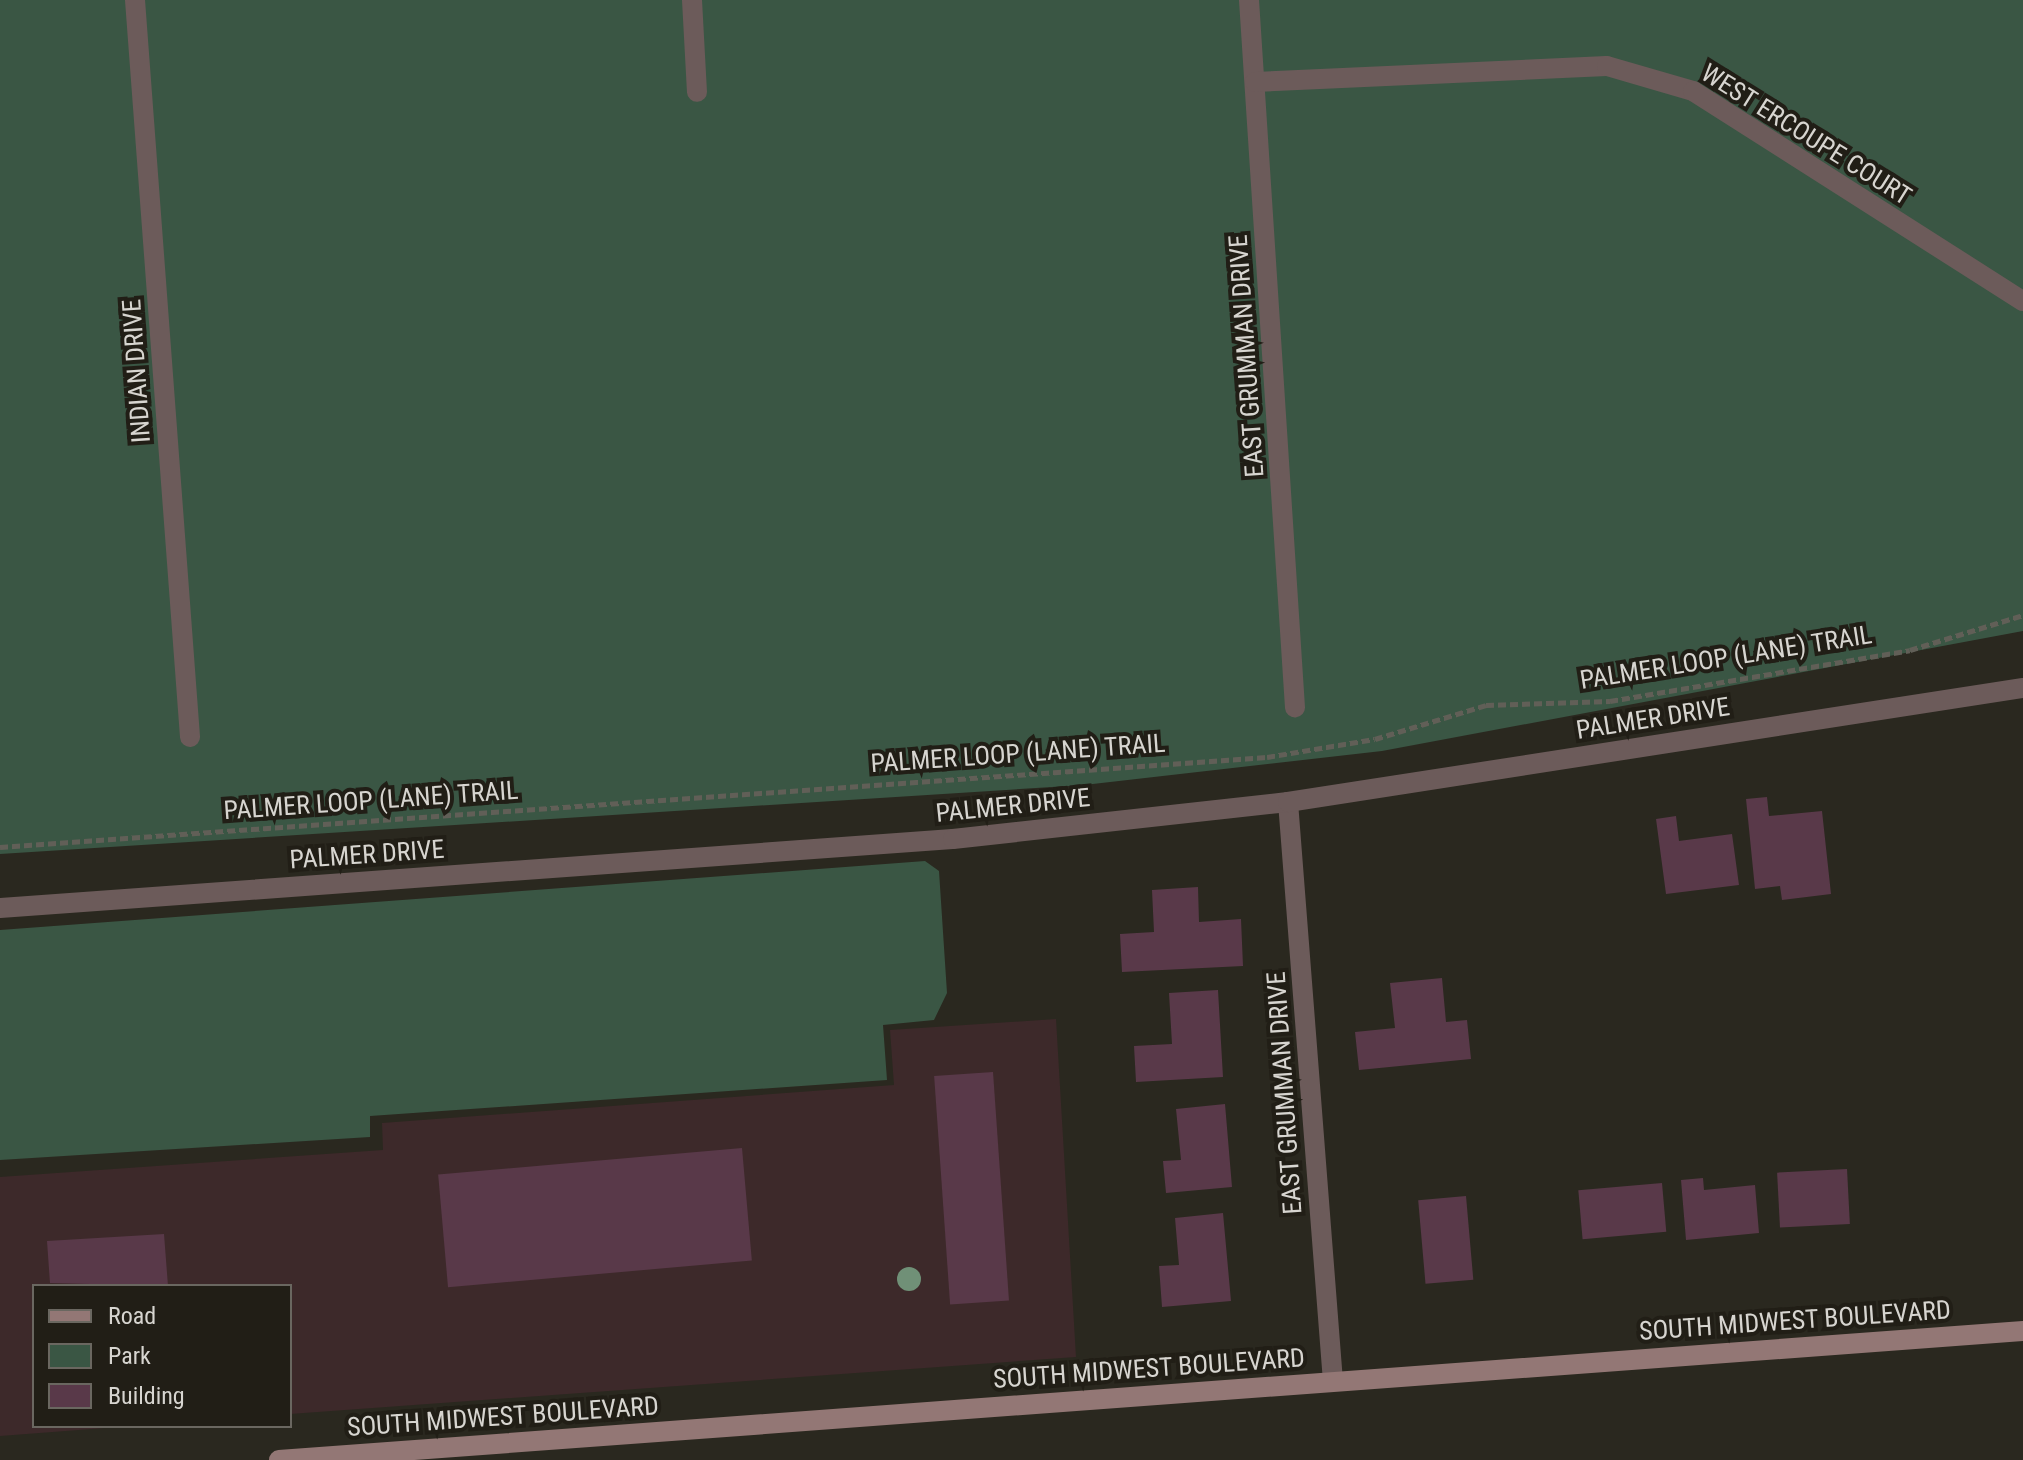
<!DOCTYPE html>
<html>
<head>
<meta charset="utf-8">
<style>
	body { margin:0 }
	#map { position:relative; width:2023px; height:1460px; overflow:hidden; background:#2a281f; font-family:"Roboto Condensed",sans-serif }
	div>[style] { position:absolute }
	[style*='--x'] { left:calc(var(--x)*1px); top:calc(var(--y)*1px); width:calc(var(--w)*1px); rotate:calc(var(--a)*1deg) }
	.commercial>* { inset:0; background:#3d292a }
	.green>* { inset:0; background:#3a5644 }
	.building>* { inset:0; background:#593949; transform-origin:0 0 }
	.path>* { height:5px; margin-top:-2.5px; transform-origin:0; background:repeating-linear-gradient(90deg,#615f57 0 8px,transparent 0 12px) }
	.street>* { height:20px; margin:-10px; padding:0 10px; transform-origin:10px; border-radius:10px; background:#6c5b5a }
	.secondary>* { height:20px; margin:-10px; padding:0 10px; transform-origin:10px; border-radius:10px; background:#937775 }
	.trees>* { width:24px; height:24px; margin:-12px; border-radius:50%; background:#709077 }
	span { translate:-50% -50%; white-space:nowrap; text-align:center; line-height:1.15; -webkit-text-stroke:8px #211e16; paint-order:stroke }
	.street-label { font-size:26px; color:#d7d5d0 }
	.legend { position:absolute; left:32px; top:1284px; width:260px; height:144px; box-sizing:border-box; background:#211e16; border:2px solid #6a6760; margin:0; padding:10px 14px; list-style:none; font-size:24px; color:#d7d5d0 }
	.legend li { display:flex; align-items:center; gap:16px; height:40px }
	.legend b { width:40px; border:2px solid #6a6760 }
</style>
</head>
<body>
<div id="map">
	<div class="commercial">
		<div style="clip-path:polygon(1056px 1019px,1076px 1357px,290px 1414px,290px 1286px,34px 1286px,34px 1426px,131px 1426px,0 1436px,0 1177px,383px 1150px,382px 1123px,894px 1085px,890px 1030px)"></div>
	</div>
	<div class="green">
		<div style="clip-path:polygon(0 0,2023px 0,2023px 631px,1382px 751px,1084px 785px,0 854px)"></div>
		<div style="clip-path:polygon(925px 861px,939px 871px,947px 993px,934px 1020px,883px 1025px,887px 1080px,370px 1116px,370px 1137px,0 1160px,0 930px)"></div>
	</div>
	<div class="building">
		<div style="clip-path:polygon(1767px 797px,1769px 816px,1822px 811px,1831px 894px,1782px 900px,1780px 886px,1755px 889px,1746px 799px)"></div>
		<div style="clip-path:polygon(1676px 816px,1679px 841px,1732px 834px,1739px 885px,1666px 894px,1656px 819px)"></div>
		<div style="clip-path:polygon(1198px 887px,1199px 922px,1241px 919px,1243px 966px,1122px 972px,1120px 934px,1154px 932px,1152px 890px)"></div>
		<div style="clip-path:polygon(1442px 978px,1446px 1022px,1467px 1020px,1471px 1059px,1359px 1070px,1355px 1032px,1395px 1028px,1390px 983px)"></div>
		<div style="clip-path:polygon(1218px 990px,1223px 1077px,1136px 1082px,1134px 1046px,1172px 1044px,1169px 993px)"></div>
		<div style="left:993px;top:1072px;width:229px;height:59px;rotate:86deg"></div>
		<div style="clip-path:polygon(1225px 1104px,1232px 1187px,1166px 1193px,1163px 1161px,1181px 1160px,1176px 1109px)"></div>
		<div style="left:742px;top:1148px;width:113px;height:305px;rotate:85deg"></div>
		<div style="left:1847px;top:1169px;width:55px;height:70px;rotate:87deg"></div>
		<div style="clip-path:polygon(1703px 1178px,1704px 1190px,1755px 1185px,1759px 1233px,1686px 1240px,1681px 1180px)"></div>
		<div style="left:1662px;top:1183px;width:49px;height:84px;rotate:85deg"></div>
		<div style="left:1466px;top:1196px;width:84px;height:48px;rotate:85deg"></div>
		<div style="clip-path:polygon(1223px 1213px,1231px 1301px,1162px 1307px,1159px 1266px,1179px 1265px,1175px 1218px)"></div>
		<div style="clip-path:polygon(164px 1234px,168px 1286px,50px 1283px,47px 1241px)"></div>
	</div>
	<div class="path">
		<div style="--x:0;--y:847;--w:1270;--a:-4.06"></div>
		<div style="--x:1267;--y:757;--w:109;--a:-9.5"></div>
		<div style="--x:1375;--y:739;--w:116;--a:-17"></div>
		<div style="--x:1486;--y:705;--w:124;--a:-1.8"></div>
		<div style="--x:1610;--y:701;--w:304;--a:-9.6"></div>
		<div style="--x:1910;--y:650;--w:118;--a:-17.2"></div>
	</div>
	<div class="street">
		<div style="--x:135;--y:0;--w:739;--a:85.73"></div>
		<div style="--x:692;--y:0;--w:92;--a:86.9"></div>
		<div style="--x:1249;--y:0;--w:709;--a:86.28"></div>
		<div style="--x:1255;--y:82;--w:352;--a:-2.6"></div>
		<div style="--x:1607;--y:66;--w:90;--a:16.2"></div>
		<div style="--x:1693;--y:91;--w:391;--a:32.5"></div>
		<div style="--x:1288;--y:802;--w:581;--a:85.56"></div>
		<div style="--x:0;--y:908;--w:955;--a:-4.14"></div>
		<div style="--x:953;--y:839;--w:337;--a:-6.3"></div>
		<div style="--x:1288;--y:802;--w:744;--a:-8.82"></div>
	</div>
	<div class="secondary">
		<div style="--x:279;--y:1460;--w:1749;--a:-4.23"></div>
	</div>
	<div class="trees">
		<div style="left:909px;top:1279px"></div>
	</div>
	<div class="street-label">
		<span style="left:1806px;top:135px;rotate:32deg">WEST ERCOUPE COURT</span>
		<span style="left:1247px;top:356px;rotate:-94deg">EAST GRUMMAN DRIVE</span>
		<span style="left:137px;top:371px;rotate:-94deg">INDIAN DRIVE</span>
		<span style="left:1726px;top:658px;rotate:-9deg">PALMER LOOP (LANE) TRAIL</span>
		<span style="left:1653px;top:719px;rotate:-9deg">PALMER DRIVE</span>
		<span style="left:1018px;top:754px;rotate:-4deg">PALMER LOOP (LANE) TRAIL</span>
		<span style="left:371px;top:801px;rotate:-4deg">PALMER LOOP (LANE) TRAIL</span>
		<span style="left:1013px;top:806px;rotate:-6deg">PALMER DRIVE</span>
		<span style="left:367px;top:855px;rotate:-4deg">PALMER DRIVE</span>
		<span style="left:1285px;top:1093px;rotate:-94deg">EAST GRUMMAN DRIVE</span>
		<span style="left:1795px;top:1321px;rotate:-4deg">SOUTH MIDWEST BOULEVARD</span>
		<span style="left:1149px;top:1369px;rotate:-4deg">SOUTH MIDWEST BOULEVARD</span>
		<span style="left:503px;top:1417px;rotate:-4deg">SOUTH MIDWEST BOULEVARD</span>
	</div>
	<ul class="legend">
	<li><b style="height:10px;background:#937775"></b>Road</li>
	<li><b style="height:22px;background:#3a5644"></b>Park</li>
	<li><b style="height:22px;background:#593949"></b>Building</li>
	</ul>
</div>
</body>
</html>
